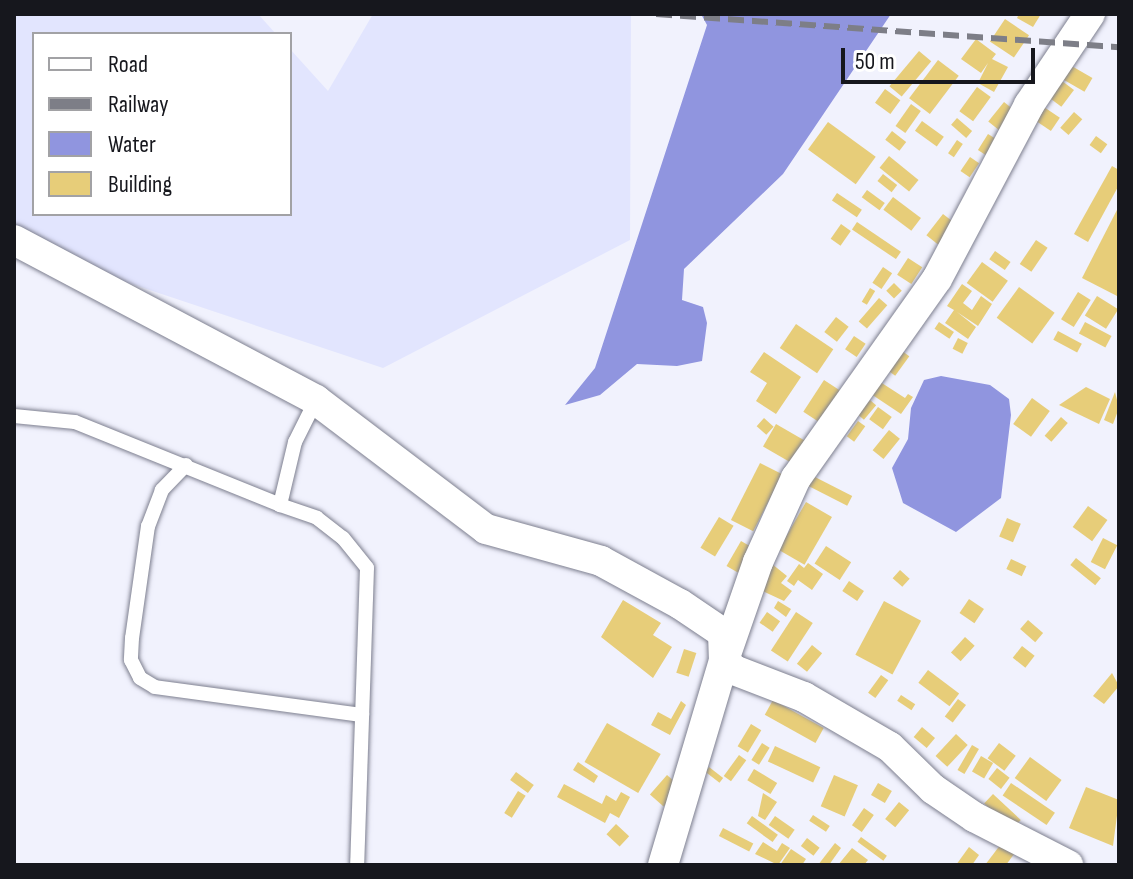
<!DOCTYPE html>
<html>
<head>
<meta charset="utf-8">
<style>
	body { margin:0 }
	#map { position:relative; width:1133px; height:879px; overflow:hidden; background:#f1f2fd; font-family:"Sofia Sans Condensed",sans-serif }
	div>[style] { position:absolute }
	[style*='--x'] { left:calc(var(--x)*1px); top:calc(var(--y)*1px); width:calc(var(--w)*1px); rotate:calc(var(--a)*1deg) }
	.built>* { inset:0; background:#e2e5fe }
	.water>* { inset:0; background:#9095df }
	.building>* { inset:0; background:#e7cd79; transform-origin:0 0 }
	.roads { filter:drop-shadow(0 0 2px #7d7f8f) drop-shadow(0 0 2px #7d7f8f) }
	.service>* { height:14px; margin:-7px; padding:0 7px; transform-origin:7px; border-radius:7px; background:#fff }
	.minor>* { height:30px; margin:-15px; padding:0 15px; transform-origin:15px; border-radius:15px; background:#fff }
	.rail>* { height:6px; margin-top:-3px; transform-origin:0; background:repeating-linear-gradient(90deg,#7d7e87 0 16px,transparent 0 24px) }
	span { translate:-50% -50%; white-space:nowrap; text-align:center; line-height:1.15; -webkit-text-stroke:7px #fff; paint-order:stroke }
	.frame { position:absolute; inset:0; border:16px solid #16171d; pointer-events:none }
	.legend { position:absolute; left:32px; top:32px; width:260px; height:184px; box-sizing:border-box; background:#fff; border:2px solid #a2a2a5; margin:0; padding:10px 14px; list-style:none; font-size:24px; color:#16171d }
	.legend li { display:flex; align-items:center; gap:16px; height:40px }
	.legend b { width:40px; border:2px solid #a2a2a5 }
	.scale { position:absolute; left:841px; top:48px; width:194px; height:36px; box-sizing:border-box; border:4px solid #16171d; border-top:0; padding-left:10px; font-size:24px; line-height:28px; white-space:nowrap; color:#16171d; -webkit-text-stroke:6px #fff; paint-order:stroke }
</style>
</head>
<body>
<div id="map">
	<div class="built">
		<div style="clip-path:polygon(14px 14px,258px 14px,276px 34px,34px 34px,34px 214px,290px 214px,290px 49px,328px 91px,373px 14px,631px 14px,630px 240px,383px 368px,24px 248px,14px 241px)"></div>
	</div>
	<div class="water">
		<div style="clip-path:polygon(701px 14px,891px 14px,783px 174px,684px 269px,682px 300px,703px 307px,707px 323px,702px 361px,677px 366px,637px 364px,600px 395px,565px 405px,595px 368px,707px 25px)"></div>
		<div style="clip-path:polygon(941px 376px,990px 385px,1009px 399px,1011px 415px,1001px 498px,956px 532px,903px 503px,892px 468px,908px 439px,911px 408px,924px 380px)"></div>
	</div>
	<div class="building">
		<div style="clip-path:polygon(1019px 14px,1041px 14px,1033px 27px,1017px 18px)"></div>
		<div style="left:1005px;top:19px;width:29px;height:27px;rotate:34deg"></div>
		<div style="clip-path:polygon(976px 39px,996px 54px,992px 59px,1008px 67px,994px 92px,978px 83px,988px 63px,981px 73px,961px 59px)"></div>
		<div style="left:919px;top:51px;width:16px;height:46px;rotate:40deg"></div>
		<div style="left:938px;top:60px;width:26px;height:48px;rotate:37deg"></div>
		<div style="left:1063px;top:61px;width:34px;height:16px;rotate:30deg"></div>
		<div style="left:1062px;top:81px;width:15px;height:21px;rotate:37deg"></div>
		<div style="left:977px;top:87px;width:17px;height:30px;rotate:36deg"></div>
		<div style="left:885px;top:89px;width:19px;height:17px;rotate:36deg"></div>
		<div style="left:1035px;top:101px;width:30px;height:16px;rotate:34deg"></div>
		<div style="left:1004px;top:102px;width:14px;height:25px;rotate:39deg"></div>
		<div style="left:911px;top:104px;width:12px;height:27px;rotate:35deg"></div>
		<div style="left:1074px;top:112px;width:11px;height:21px;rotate:41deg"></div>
		<div style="left:957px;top:118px;width:20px;height:9px;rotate:41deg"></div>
		<div style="left:922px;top:121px;width:27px;height:12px;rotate:36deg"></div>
		<div style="left:828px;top:122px;width:59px;height:34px;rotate:36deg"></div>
		<div style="left:892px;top:131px;width:18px;height:11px;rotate:38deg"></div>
		<div style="left:988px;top:134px;width:9px;height:19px;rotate:32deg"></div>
		<div style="left:1096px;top:136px;width:14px;height:11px;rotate:36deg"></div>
		<div style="left:957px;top:140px;width:7px;height:16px;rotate:34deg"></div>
		<div style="left:889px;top:156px;width:38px;height:15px;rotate:39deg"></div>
		<div style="left:970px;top:157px;width:11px;height:17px;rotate:34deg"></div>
		<div style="clip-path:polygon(1112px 166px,1119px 170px,1119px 185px,1088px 242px,1074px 234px)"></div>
		<div style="left:883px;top:174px;width:18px;height:9px;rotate:38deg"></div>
		<div style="left:867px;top:190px;width:22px;height:9px;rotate:36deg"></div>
		<div style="left:837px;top:193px;width:30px;height:9px;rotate:34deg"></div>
		<div style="left:893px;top:197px;width:35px;height:16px;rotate:37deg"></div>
		<div style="clip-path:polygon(1119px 206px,1119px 297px,1082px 278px)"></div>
		<div style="left:943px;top:214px;width:16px;height:27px;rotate:38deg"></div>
		<div style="left:857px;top:222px;width:53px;height:9px;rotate:34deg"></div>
		<div style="left:841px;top:224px;width:12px;height:18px;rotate:35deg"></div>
		<div style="left:1036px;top:240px;width:14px;height:29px;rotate:34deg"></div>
		<div style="left:995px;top:251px;width:19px;height:10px;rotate:35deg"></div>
		<div style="left:908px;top:258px;width:17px;height:20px;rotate:33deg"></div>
		<div style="left:982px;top:262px;width:32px;height:26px;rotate:36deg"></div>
		<div style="left:883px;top:267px;width:11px;height:19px;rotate:34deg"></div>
		<div style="left:894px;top:283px;width:11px;height:11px;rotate:45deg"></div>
		<div style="clip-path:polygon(962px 284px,972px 291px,963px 303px,972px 310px,981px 296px,992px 304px,978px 326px,957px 312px,976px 327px,968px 339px,945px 323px,954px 310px,947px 306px)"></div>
		<div style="left:1019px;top:287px;width:44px;height:38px;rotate:36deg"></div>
		<div style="left:870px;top:288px;width:6px;height:16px;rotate:31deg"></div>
		<div style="left:1078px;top:292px;width:15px;height:32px;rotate:32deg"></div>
		<div style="left:1097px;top:296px;width:25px;height:23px;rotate:32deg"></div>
		<div style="left:879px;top:298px;width:11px;height:31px;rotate:41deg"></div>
		<div style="left:836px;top:317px;width:16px;height:19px;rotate:38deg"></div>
		<div style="left:939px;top:322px;width:18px;height:8px;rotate:34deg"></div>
		<div style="left:1085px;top:322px;width:30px;height:13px;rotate:28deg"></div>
		<div style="left:796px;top:324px;width:45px;height:29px;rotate:34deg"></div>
		<div style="left:1058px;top:331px;width:27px;height:10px;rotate:28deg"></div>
		<div style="left:854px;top:336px;width:14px;height:16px;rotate:34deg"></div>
		<div style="left:958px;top:338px;width:11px;height:12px;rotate:27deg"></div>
		<div style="left:898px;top:348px;width:14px;height:24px;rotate:36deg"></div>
		<div style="clip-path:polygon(764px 352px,801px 377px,776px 414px,756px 401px,767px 383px,750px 372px)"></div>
		<div style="clip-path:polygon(871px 376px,905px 398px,908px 394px,913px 397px,901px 414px,862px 388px)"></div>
		<div style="left:824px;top:380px;width:20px;height:38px;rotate:33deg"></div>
		<div style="clip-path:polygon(1086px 387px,1110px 399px,1099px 424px,1059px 405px)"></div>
		<div style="clip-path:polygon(1115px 392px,1119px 408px,1113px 424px,1104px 420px)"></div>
		<div style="left:1032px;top:398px;width:22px;height:32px;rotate:36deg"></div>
		<div style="left:870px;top:400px;width:8px;height:19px;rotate:40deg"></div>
		<div style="left:878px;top:407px;width:17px;height:15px;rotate:36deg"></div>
		<div style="left:1061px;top:417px;width:9px;height:25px;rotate:41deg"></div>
		<div style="left:764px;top:418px;width:13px;height:11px;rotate:42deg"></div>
		<div style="left:858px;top:421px;width:9px;height:19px;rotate:36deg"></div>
		<div style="left:776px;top:424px;width:42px;height:26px;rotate:30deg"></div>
		<div style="left:889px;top:430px;width:14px;height:26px;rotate:39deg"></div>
		<div style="left:760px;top:463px;width:25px;height:64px;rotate:27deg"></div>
		<div style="left:813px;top:476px;width:44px;height:11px;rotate:27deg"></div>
		<div style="left:806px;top:502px;width:30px;height:55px;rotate:30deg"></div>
		<div style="left:1088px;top:506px;width:24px;height:26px;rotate:36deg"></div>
		<div style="left:719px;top:517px;width:17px;height:36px;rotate:31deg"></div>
		<div style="left:1007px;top:518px;width:15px;height:20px;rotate:23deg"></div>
		<div style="left:1103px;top:538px;width:16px;height:27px;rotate:27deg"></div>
		<div style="left:741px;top:541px;width:20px;height:29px;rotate:30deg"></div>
		<div style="left:826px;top:546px;width:30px;height:21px;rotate:33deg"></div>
		<div style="left:1076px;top:558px;width:32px;height:9px;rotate:39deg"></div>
		<div style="left:1011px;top:559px;width:17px;height:11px;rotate:25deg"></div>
		<div style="clip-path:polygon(808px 563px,823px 574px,812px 590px,798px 580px,794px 586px,787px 581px,799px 564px,804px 568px)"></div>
		<div style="clip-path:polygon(772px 564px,787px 576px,781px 583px,792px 591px,784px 601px,754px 587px)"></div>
		<div style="left:900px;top:570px;width:13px;height:11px;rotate:42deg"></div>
		<div style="left:849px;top:581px;width:18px;height:12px;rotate:34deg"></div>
		<div style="left:969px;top:599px;width:18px;height:17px;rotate:34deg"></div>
		<div style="clip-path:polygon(623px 600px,661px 623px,653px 635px,672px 647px,653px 678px,601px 637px)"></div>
		<div style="clip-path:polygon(778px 601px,791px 609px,786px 617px,774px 608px)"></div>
		<div style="left:884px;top:601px;width:42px;height:61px;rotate:28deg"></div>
		<div style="left:767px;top:612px;width:16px;height:13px;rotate:35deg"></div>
		<div style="left:796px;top:612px;width:20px;height:46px;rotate:33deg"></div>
		<div style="left:1028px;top:620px;width:20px;height:12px;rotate:41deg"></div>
		<div style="left:965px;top:637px;width:13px;height:21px;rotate:42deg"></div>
		<div style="left:812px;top:645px;width:13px;height:24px;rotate:39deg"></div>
		<div style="left:1022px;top:646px;width:16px;height:15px;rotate:38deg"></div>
		<div style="left:684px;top:649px;width:13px;height:25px;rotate:18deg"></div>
		<div style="left:928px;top:670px;width:39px;height:16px;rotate:37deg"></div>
		<div style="clip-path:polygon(1112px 673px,1119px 686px,1104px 704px,1093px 696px)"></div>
		<div style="left:881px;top:675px;width:9px;height:22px;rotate:36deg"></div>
		<div style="left:901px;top:695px;width:17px;height:7px;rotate:33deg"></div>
		<div style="left:958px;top:699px;width:10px;height:22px;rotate:37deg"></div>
		<div style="left:773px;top:700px;width:58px;height:17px;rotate:29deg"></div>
		<div style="clip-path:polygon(681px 701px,686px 705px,670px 735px,651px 725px,658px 712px,671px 719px)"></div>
		<div style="left:607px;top:723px;width:62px;height:45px;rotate:30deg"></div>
		<div style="left:751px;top:724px;width:12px;height:26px;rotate:31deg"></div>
		<div style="left:922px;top:727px;width:17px;height:13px;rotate:40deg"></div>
		<div style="left:956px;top:734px;width:16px;height:30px;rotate:43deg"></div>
		<div style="left:762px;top:743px;width:9px;height:20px;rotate:32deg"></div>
		<div style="left:999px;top:743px;width:21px;height:19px;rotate:37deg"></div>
		<div style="left:972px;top:745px;width:8px;height:29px;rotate:30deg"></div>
		<div style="left:775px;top:746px;width:50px;height:17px;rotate:25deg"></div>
		<div style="left:739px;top:755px;width:9px;height:26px;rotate:36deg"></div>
		<div style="left:981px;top:756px;width:14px;height:18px;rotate:30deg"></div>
		<div style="left:1030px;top:757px;width:39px;height:26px;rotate:36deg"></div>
		<div style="clip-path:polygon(578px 762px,598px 776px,594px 783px,573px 770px)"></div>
		<div style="left:709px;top:767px;width:18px;height:6px;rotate:38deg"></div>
		<div style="left:997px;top:768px;width:16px;height:14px;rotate:38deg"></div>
		<div style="left:754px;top:769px;width:27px;height:13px;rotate:31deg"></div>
		<div style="left:516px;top:772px;width:22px;height:10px;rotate:36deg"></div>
		<div style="left:667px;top:775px;width:18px;height:26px;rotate:41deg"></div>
		<div style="left:834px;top:775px;width:26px;height:34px;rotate:23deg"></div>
		<div style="left:878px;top:783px;width:16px;height:14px;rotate:30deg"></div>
		<div style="left:1011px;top:783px;width:53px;height:15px;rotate:34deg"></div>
		<div style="clip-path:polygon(564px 784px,602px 804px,606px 795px,616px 801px,621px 792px,630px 797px,619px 818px,610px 813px,605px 823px,557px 797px)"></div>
		<div style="clip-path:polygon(1086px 787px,1119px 800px,1113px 846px,1069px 828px)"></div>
		<div style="left:518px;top:791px;width:9px;height:26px;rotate:32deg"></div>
		<div style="clip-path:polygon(763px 793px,777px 802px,765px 820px,758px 816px)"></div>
		<div style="left:993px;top:794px;width:38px;height:13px;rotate:43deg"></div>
		<div style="left:899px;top:802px;width:13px;height:22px;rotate:39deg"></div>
		<div style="left:864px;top:808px;width:12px;height:21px;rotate:35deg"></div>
		<div style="left:813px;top:815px;width:20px;height:7px;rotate:33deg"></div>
		<div style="left:752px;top:816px;width:32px;height:9px;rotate:36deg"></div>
		<div style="left:775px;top:816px;width:24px;height:11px;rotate:35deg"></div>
		<div style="left:616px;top:824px;width:18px;height:14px;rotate:43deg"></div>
		<div style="left:723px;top:828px;width:34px;height:9px;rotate:27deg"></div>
		<div style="left:861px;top:837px;width:32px;height:6px;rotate:36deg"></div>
		<div style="left:807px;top:838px;width:16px;height:10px;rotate:38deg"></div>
		<div style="clip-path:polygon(1004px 840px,1017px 850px,1006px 865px,985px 865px)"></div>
		<div style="clip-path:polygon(763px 842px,777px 851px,782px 843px,790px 848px,778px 865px,755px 854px)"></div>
		<div style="clip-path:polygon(835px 843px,841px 848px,829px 865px,818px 865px)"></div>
		<div style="clip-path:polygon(969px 847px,979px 855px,972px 865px,956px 865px)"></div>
		<div style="clip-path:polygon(852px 848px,868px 860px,864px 865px,838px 865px)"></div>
		<div style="clip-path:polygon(791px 849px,806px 859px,802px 865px,780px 865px)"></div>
	</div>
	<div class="roads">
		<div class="service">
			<div style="--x:316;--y:400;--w:47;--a:116.6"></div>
			<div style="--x:295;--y:442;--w:65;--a:103.4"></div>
			<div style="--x:280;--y:505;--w:39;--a:19"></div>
			<div style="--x:317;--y:518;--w:33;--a:38"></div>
			<div style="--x:343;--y:538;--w:38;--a:51"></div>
			<div style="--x:367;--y:568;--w:297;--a:91.9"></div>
			<div style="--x:14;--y:416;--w:61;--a:5.6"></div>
			<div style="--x:75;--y:422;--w:221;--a:22"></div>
			<div style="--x:186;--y:465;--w:35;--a:134"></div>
			<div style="--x:162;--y:490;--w:39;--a:111"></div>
			<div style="--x:148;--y:526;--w:113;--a:98.1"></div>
			<div style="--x:132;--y:638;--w:22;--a:93"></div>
			<div style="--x:131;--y:660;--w:20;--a:63"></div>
			<div style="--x:140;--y:678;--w:17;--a:31"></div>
			<div style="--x:155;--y:687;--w:209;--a:7.7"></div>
		</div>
		<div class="minor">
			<div style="--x:14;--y:240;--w:342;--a:27.9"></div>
			<div style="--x:316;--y:400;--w:213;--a:37.2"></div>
			<div style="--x:486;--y:529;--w:119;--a:15.5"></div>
			<div style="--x:601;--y:561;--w:90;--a:28.6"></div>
			<div style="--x:680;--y:604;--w:52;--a:34"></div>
			<div style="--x:723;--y:633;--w:27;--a:88"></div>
			<div style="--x:724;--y:660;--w:14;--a:45"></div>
			<div style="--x:734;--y:670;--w:75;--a:21.1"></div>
			<div style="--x:804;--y:697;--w:99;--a:30.2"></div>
			<div style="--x:890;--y:747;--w:60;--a:44.3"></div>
			<div style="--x:933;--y:789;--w:50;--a:34.3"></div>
			<div style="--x:974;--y:817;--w:106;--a:27.1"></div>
			<div style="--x:663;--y:865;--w:214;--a:-73.4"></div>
			<div style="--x:724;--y:660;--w:104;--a:-70.9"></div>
			<div style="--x:758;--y:562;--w:92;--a:-65.7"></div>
			<div style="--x:796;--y:478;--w:244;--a:-54.7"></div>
			<div style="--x:937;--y:279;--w:197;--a:-62.1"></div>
			<div style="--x:1029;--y:105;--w:110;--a:-56.2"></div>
		</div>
	</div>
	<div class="rail">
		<div style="--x:656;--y:14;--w:464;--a:4.1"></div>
	</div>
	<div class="frame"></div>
	<ul class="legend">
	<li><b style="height:10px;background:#fff"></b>Road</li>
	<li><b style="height:10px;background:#7d7e87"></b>Railway</li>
	<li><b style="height:22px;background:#9095df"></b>Water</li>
	<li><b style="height:22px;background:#e7cd79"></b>Building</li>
	</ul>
	<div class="scale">50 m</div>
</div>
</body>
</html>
